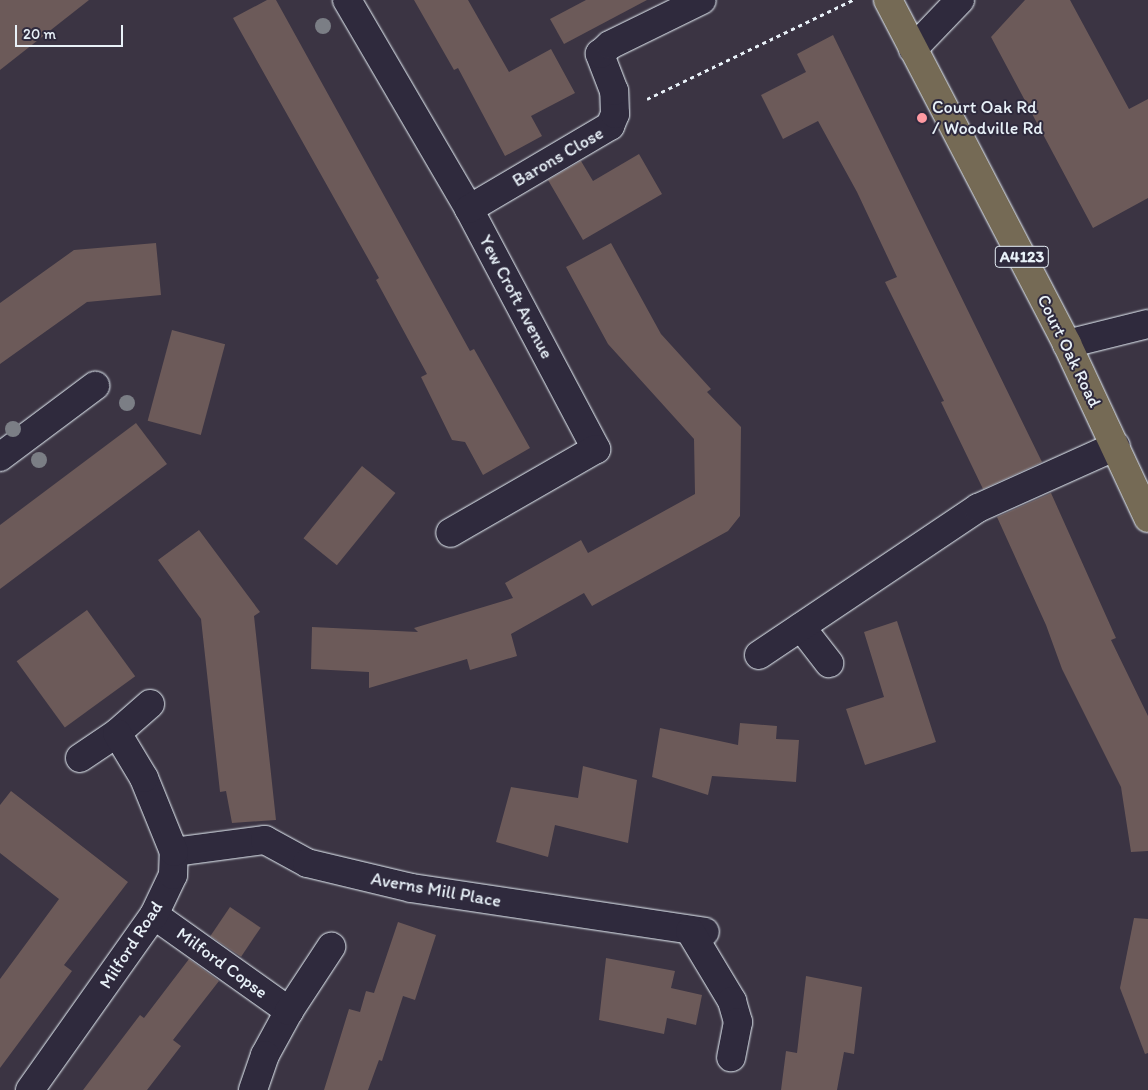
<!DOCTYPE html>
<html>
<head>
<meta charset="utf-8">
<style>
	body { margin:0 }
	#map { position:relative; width:1148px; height:1090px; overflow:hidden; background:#3b3443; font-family:Itim,sans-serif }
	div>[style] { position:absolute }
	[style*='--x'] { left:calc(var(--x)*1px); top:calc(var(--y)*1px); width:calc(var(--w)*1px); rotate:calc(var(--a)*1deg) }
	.building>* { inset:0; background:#6c5a59; transform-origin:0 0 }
	.path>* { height:3px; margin-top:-1.5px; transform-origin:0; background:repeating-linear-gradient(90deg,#e8f1f8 0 4px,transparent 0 8px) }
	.roads { filter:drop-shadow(0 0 1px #e8f1f8) drop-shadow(0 0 1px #e8f1f8) }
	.minor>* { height:28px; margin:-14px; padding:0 14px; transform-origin:14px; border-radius:14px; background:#2f2a3d }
	.major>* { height:28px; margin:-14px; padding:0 14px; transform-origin:14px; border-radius:14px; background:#756a55 }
	.trees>* { width:16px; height:16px; margin:-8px; border-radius:50%; background:#7b7e85 }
	.dots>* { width:14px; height:14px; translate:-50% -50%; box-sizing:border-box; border:2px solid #2f2a3d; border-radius:50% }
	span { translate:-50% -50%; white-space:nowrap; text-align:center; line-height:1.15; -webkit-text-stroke:4px #2f2a3d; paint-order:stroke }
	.shield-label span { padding:1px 4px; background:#2f2a3d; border:1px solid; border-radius:4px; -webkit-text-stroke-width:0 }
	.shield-label { font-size:16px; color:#e8f1f8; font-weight:700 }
	.poi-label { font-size:18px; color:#e8f1f8 }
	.left { translate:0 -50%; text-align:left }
	.street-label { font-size:18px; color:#e8f1f8 }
	.scale { position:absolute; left:15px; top:25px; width:108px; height:22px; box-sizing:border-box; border:2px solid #e8f1f8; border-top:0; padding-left:6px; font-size:15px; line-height:18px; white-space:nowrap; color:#e8f1f8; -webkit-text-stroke:4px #2f2a3d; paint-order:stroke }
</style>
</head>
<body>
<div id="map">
	<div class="building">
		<div style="clip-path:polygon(0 0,89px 0,0 70px)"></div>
		<div style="clip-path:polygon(267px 0,276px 0,470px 351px,474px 349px,530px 448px,483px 475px,465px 442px,452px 440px,421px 377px,427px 374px,376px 280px,379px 278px,233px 18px)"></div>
		<div style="clip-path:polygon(414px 0,468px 0,509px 72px,551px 49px,575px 93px,531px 116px,542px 136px,505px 156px,458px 68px,454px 70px)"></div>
		<div style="clip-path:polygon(586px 0,647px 0,564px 44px,550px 19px)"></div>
		<div style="clip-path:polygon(1025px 0,1070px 0,1129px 109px,1148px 99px,1148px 198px,1093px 228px,991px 37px)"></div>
		<div style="clip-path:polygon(833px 35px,1042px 462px,983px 489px,941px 402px,944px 401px,885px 282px,897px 277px,857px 192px,818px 121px,783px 139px,761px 95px,806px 72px,797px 54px)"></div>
		<div style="clip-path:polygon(639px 154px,662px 194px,583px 240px,548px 180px,581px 161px,593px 181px)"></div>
		<div style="clip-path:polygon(156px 243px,161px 295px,87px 302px,0 364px,0 303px,74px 250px)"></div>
		<div style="clip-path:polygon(611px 243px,661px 334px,711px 389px,707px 392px,741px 427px,740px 516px,728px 531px,592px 606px,584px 593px,511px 634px,517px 656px,470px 670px,467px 659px,369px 688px,369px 672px,311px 669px,312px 627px,418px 632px,414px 628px,513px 598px,505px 583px,581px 540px,588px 553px,695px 494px,694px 439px,608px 344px,566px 267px)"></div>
		<div style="left:172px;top:330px;width:55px;height:94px;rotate:15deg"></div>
		<div style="clip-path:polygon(136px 423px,167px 464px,0 589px,0 525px)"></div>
		<div style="left:362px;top:466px;width:43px;height:93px;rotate:39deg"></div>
		<div style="clip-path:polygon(1051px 493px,1116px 638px,1111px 640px,1148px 716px,1148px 851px,1131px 852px,1121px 787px,1062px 669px,1046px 625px,997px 517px)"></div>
		<div style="clip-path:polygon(199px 530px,260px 612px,254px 616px,276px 820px,232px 823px,226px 791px,220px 792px,201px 619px,158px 560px)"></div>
		<div style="left:87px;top:610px;width:82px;height:87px;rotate:54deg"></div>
		<div style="clip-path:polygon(897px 621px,936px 742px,865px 765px,846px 709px,884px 697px,864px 632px)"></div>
		<div style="clip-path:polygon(740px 723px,777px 726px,776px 739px,799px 740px,796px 782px,712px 776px,708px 795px,652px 777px,660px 728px,738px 745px)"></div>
		<div style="clip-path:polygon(583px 766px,637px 780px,628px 843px,555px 825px,548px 857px,496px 842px,511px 787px,578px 798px)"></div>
		<div style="clip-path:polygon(11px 791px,128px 882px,64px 965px,72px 971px,0 1068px,0 979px,59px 899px,0 853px,0 805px)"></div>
		<div style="left:230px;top:907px;width:37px;height:35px;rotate:34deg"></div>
		<div style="clip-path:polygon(1134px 918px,1148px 919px,1148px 1053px,1145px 1054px,1120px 988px)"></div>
		<div style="clip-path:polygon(398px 922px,436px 935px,415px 1000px,403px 996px,382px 1061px,379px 1060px,368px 1090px,324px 1090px,349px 1009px,360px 1012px,366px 991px,374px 993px)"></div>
		<div style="clip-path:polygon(606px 958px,675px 971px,671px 988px,702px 995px,696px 1025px,667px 1018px,664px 1034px,599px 1020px)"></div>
		<div style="clip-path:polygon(189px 959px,219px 981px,173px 1040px,181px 1046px,147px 1090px,83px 1090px,140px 1015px,144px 1018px)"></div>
		<div style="clip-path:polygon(806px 976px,862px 987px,854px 1054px,844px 1052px,837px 1090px,781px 1090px,786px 1051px,797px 1053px)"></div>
	</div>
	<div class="path">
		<div style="--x:647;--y:99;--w:229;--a:-25.7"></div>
	</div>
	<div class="roads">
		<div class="minor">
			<div style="--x:347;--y:0;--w:242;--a:59.7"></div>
			<div style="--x:469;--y:209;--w:272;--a:62.1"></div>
			<div style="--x:596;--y:449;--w:168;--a:150.1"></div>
			<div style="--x:913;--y:49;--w:68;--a:-46.2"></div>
			<div style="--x:469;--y:209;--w:164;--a:-30.5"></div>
			<div style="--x:610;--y:126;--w:13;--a:-67"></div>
			<div style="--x:615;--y:114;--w:23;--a:-92"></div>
			<div style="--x:614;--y:91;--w:40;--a:-111"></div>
			<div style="--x:600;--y:54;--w:13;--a:-42"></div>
			<div style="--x:610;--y:45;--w:102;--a:-26.1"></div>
			<div style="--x:1067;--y:344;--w:83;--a:-13.9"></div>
			<div style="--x:0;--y:457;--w:119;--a:-36.8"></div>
			<div style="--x:801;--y:627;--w:46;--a:52.1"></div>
			<div style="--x:759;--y:655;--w:264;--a:-33.9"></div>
			<div style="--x:978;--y:508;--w:151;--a:-24.2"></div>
			<div style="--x:80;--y:758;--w:45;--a:-34"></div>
			<div style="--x:117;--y:733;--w:44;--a:-41.3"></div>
			<div style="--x:174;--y:852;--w:92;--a:-7.5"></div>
			<div style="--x:265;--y:840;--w:48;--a:28.7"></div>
			<div style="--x:307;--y:863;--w:107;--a:13.5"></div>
			<div style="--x:411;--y:888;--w:297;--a:8.5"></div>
			<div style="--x:154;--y:915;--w:166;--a:35.4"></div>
			<div style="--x:289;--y:1011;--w:50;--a:118.6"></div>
			<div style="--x:265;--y:1055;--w:37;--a:109"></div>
			<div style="--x:690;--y:931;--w:82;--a:59"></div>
			<div style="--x:732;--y:1001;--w:22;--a:74"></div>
			<div style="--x:738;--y:1022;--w:36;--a:101"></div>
			<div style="--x:289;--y:1011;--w:77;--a:-56.7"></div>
			<div style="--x:30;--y:1090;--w:214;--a:-54.7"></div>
			<div style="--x:154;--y:915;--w:44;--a:-64.6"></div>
			<div style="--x:173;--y:875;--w:23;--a:-88"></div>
			<div style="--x:174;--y:852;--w:80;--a:-112.1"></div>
			<div style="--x:144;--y:778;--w:52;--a:-121"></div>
		</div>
		<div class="major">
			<div style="--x:888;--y:0;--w:388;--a:62.5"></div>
			<div style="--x:1067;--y:344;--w:192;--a:65"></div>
		</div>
	</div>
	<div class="trees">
		<div style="left:323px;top:26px"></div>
		<div style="left:127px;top:403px"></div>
		<div style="left:13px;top:429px"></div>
		<div style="left:39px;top:460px"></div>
	</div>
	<div class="dots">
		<div style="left:922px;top:118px;background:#ff9aa2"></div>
	</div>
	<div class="shield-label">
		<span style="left:1022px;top:257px">A4123</span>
	</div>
	<div class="poi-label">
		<span class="left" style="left:932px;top:118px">Court Oak Rd<br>/ Woodville Rd</span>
	</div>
	<div class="street-label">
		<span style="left:558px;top:157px;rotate:-30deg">Barons Close</span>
		<span style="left:516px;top:297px;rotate:62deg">Yew Croft Avenue</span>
		<span style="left:1069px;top:351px;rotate:64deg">Court Oak Road</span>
		<span style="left:436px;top:890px;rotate:10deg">Averns Mill Place</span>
		<span style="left:131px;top:945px;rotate:-57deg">Milford Road</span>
		<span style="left:222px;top:963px;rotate:36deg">Milford Copse</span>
	</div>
	<div class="scale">20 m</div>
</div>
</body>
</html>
